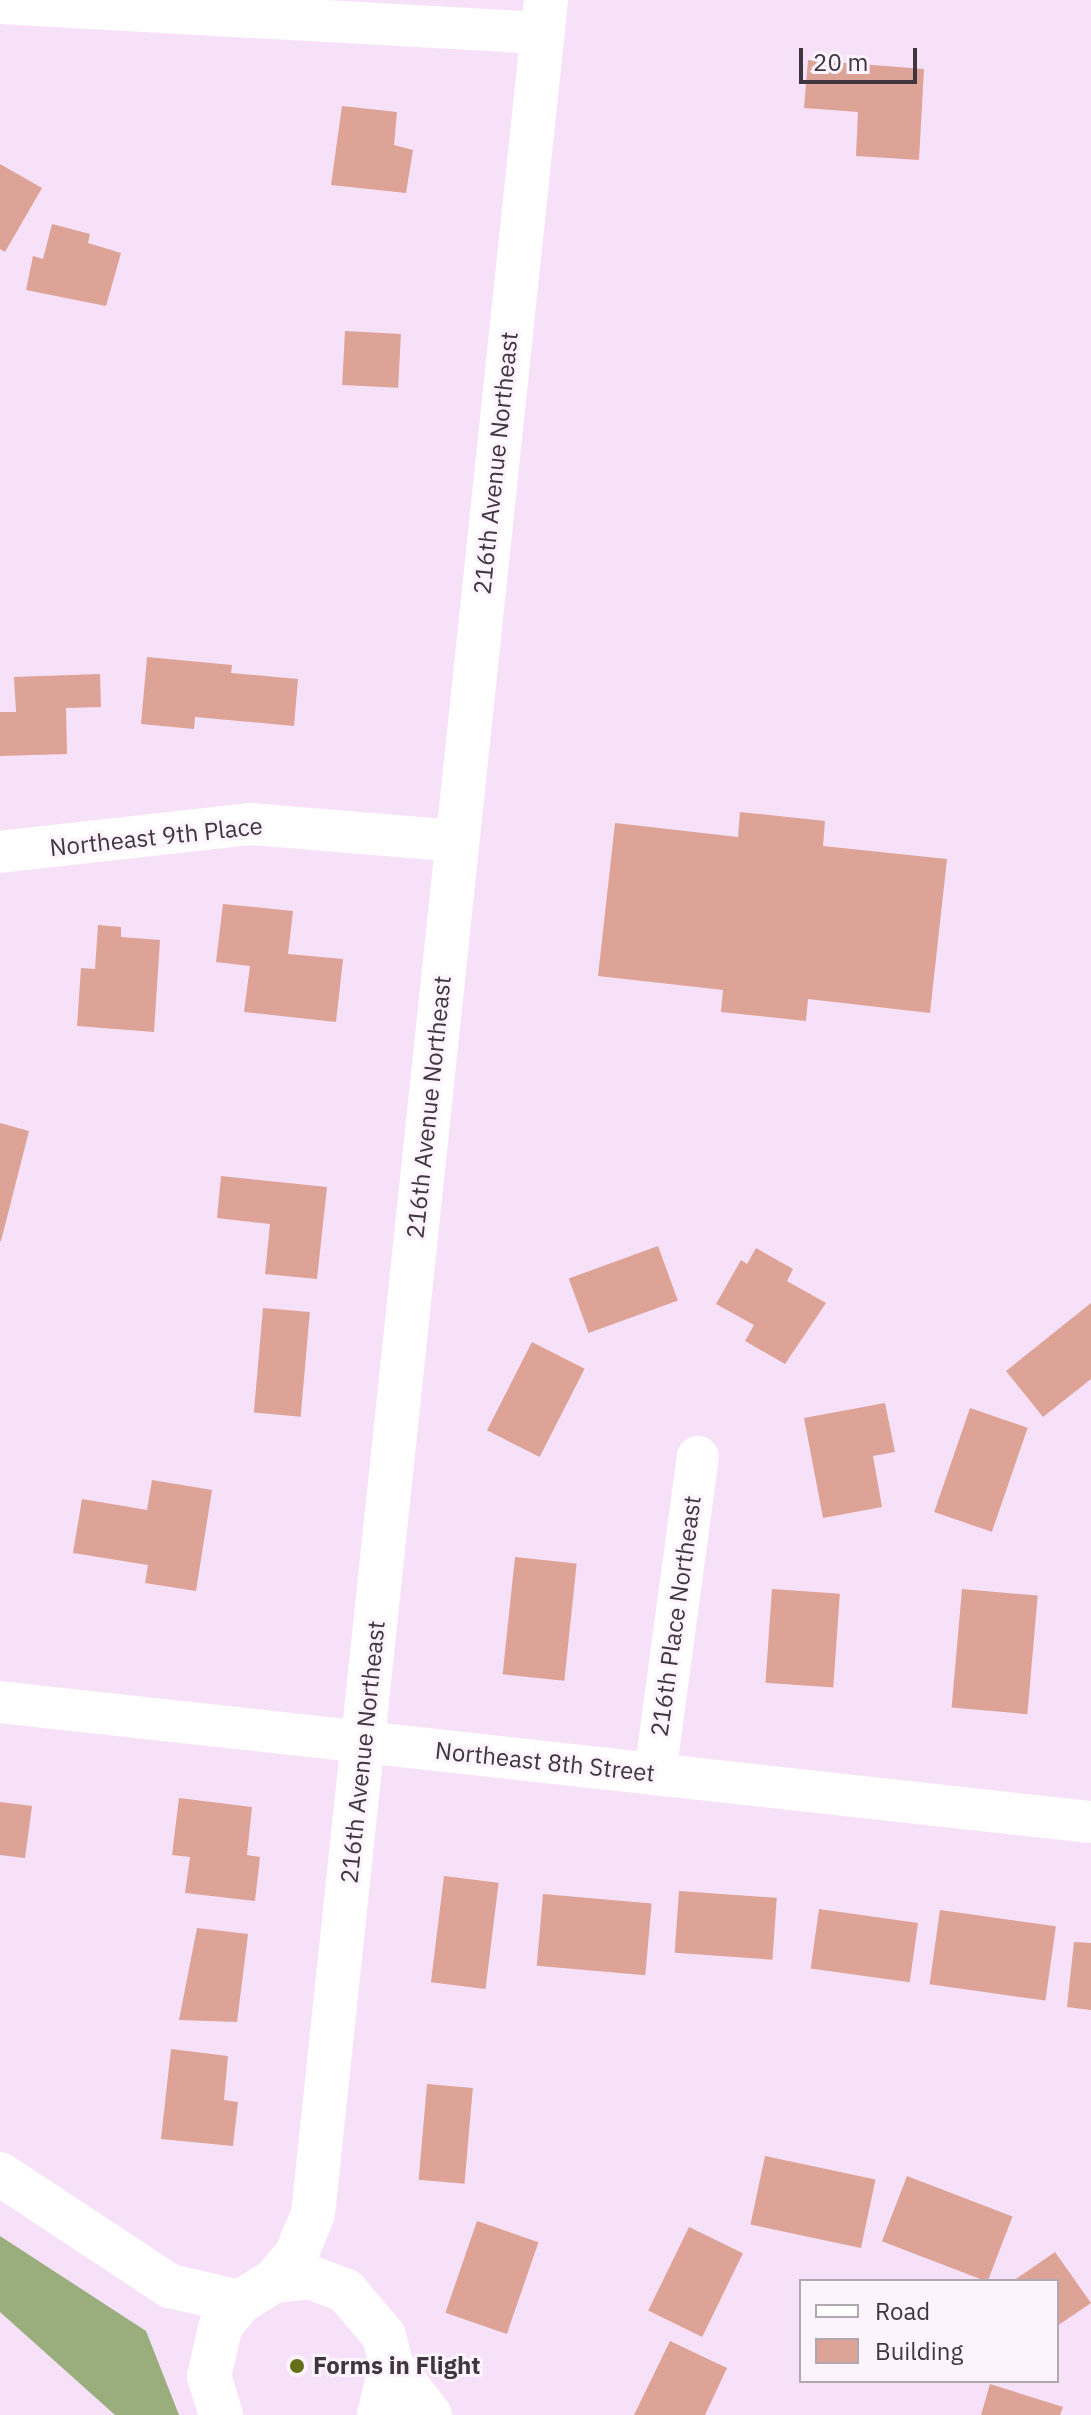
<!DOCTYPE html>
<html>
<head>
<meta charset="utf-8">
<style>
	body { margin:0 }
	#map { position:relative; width:1091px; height:2415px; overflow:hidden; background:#f7e1f9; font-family:"IBM Plex Sans",sans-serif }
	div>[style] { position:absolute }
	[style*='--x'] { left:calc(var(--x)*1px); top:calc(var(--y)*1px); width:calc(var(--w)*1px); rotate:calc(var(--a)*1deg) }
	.forest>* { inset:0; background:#9aad7c }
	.building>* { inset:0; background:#dda397; transform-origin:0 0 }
	.minor>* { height:42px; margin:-21px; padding:0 21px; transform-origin:21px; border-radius:21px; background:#fff }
	.tertiary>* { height:44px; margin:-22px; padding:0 22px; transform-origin:22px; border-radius:22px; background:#fff }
	.dots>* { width:22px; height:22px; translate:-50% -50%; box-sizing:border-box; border:4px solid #fcf3fd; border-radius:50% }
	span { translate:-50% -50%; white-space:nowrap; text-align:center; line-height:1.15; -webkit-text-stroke:6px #fcf3fd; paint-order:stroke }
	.street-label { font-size:24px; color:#3f3640 }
	.poi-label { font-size:24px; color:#3f3640; font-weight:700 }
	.left { translate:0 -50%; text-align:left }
	.legend { position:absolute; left:799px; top:2279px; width:260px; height:104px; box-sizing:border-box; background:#fcf3fd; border:2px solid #b0a7b1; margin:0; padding:10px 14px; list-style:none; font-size:24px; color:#3f3640 }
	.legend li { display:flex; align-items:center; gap:16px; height:40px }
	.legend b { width:40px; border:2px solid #b0a7b1 }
	.scale { position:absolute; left:799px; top:48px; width:118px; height:36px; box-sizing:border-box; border:4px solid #3f3640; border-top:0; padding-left:10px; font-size:24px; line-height:28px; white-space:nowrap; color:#3f3640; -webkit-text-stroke:6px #fcf3fd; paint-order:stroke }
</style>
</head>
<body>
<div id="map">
	<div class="forest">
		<div style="clip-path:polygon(0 2236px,146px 2331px,179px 2415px,115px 2415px,0 2312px)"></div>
	</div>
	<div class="building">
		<div style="clip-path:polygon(808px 60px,924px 69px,919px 160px,856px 156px,858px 112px,804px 108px)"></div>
		<div style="clip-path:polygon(342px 106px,397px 112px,394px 145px,413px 150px,406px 193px,331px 185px)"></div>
		<div style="clip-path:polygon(0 164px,42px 188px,5px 252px,0 249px)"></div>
		<div style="clip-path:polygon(52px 224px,90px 234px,88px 243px,121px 253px,106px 306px,26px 290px,33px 256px,43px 259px)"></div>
		<div style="left:345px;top:331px;width:56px;height:54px;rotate:3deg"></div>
		<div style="clip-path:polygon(147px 657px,232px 665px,231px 673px,298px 679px,294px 726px,195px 717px,194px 729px,141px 724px)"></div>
		<div style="clip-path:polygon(100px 674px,101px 707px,66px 708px,67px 754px,0 756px,0 712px,16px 712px,14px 677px)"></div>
		<div style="clip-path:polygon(740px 812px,825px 821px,823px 846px,947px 859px,930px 1013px,808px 999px,806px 1021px,721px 1012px,723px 990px,598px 976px,615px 823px,738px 837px)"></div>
		<div style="clip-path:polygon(223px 904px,293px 911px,288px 954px,343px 959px,336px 1022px,244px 1012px,250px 966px,216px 962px)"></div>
		<div style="clip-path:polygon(98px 925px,121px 927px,121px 937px,160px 940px,154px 1032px,77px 1026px,81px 968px,95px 969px)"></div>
		<div style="clip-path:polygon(0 1123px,29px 1131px,1px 1241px,0 1241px)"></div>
		<div style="clip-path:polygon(221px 1176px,327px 1187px,317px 1279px,265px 1274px,270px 1224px,217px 1218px)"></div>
		<div style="left:658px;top:1246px;width:58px;height:95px;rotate:70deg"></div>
		<div style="clip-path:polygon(756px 1248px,793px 1269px,787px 1281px,826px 1303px,785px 1364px,745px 1341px,754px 1325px,716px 1304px,741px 1260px,747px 1264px)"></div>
		<div style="clip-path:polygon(1091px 1303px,1091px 1379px,1043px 1417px,1006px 1371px)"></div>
		<div style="left:263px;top:1308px;width:47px;height:105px;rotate:5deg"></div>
		<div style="left:532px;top:1342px;width:59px;height:99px;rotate:27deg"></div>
		<div style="clip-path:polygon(885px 1403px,895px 1452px,873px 1456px,882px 1507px,823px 1518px,804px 1418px)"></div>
		<div style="left:970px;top:1408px;width:61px;height:110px;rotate:19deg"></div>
		<div style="clip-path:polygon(152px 1480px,212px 1490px,196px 1591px,145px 1583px,148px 1565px,73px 1553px,82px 1499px,147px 1510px)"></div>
		<div style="left:515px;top:1557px;width:62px;height:118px;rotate:6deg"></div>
		<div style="left:772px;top:1589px;width:68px;height:94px;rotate:4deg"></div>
		<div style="left:962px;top:1589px;width:76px;height:119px;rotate:5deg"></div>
		<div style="clip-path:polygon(179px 1798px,252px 1807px,247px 1855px,260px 1857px,255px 1901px,185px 1893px,190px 1857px,172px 1855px)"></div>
		<div style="clip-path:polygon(0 1802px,32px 1806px,25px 1858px,0 1855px)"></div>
		<div style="left:444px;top:1876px;width:55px;height:107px;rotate:7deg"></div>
		<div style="left:679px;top:1891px;width:98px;height:62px;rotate:4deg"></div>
		<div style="left:543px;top:1894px;width:109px;height:72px;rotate:5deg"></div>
		<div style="left:819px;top:1909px;width:100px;height:60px;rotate:8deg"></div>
		<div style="left:940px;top:1910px;width:117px;height:75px;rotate:8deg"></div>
		<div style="clip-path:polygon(197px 1928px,248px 1934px,237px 2022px,179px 2020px)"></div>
		<div style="clip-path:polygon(1074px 1942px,1091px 1943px,1091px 2010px,1067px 2007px)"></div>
		<div style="clip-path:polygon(171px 2049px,228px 2056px,224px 2100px,238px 2102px,233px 2146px,161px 2139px)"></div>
		<div style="left:427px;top:2084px;width:46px;height:96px;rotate:5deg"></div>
		<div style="left:765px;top:2156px;width:113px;height:70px;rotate:12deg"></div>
		<div style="left:907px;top:2176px;width:113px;height:70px;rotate:21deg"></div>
		<div style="left:477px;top:2221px;width:65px;height:97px;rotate:19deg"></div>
		<div style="left:689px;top:2227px;width:60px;height:93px;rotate:26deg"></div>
		<div style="clip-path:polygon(1055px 2252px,1091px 2303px,1057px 2326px,1057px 2281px,1013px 2281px)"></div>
		<div style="clip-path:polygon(670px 2341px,727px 2368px,705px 2415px,634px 2415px)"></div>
		<div style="clip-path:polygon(990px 2384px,1063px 2407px,1060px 2415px,981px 2415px)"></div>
	</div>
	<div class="minor">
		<div style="--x:0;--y:3;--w:543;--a:3.17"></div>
		<div style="--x:0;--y:852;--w:253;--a:-6.4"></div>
		<div style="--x:251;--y:824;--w:206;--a:4.7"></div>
		<div style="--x:0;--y:1702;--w:1098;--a:6.28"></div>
		<div style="--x:655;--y:1774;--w:320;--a:-82.3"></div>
	</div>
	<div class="tertiary">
		<div style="--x:0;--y:2174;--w:204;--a:33.4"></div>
		<div style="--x:170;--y:2286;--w:72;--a:12.9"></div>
		<div style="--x:274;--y:2281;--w:34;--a:-50"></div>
		<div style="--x:296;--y:2255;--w:44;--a:-67.5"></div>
		<div style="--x:313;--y:2214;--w:2226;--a:-83.99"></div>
		<div style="--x:391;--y:2365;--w:63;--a:52"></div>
		<div style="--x:221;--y:2415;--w:41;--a:-107.1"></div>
		<div style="--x:209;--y:2376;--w:52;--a:-76.8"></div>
		<div style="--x:221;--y:2325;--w:30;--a:-50"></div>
		<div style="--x:240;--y:2302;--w:40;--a:-32"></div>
		<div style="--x:274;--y:2281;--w:36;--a:-6"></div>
		<div style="--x:310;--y:2277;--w:39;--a:21"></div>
		<div style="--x:346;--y:2291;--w:59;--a:49.8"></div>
		<div style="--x:384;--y:2336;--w:30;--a:76"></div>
		<div style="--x:391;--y:2365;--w:51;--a:103.5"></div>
	</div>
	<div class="dots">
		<div style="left:297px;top:2366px;background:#656f18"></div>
	</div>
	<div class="street-label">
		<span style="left:496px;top:463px;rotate:-84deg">216th Avenue Northeast</span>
		<span style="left:156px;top:837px;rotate:-6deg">Northeast 9th Place</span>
		<span style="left:429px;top:1107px;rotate:-84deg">216th Avenue Northeast</span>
		<span style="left:676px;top:1616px;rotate:-82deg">216th Place Northeast</span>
		<span style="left:363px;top:1752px;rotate:-84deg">216th Avenue Northeast</span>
		<span style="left:545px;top:1762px;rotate:6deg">Northeast 8th Street</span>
	</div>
	<div class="poi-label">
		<span class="left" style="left:313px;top:2366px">Forms in Flight</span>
	</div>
	<ul class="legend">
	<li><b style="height:10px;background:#fff"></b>Road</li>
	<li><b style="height:22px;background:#dda397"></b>Building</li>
	</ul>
	<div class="scale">20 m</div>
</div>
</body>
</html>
